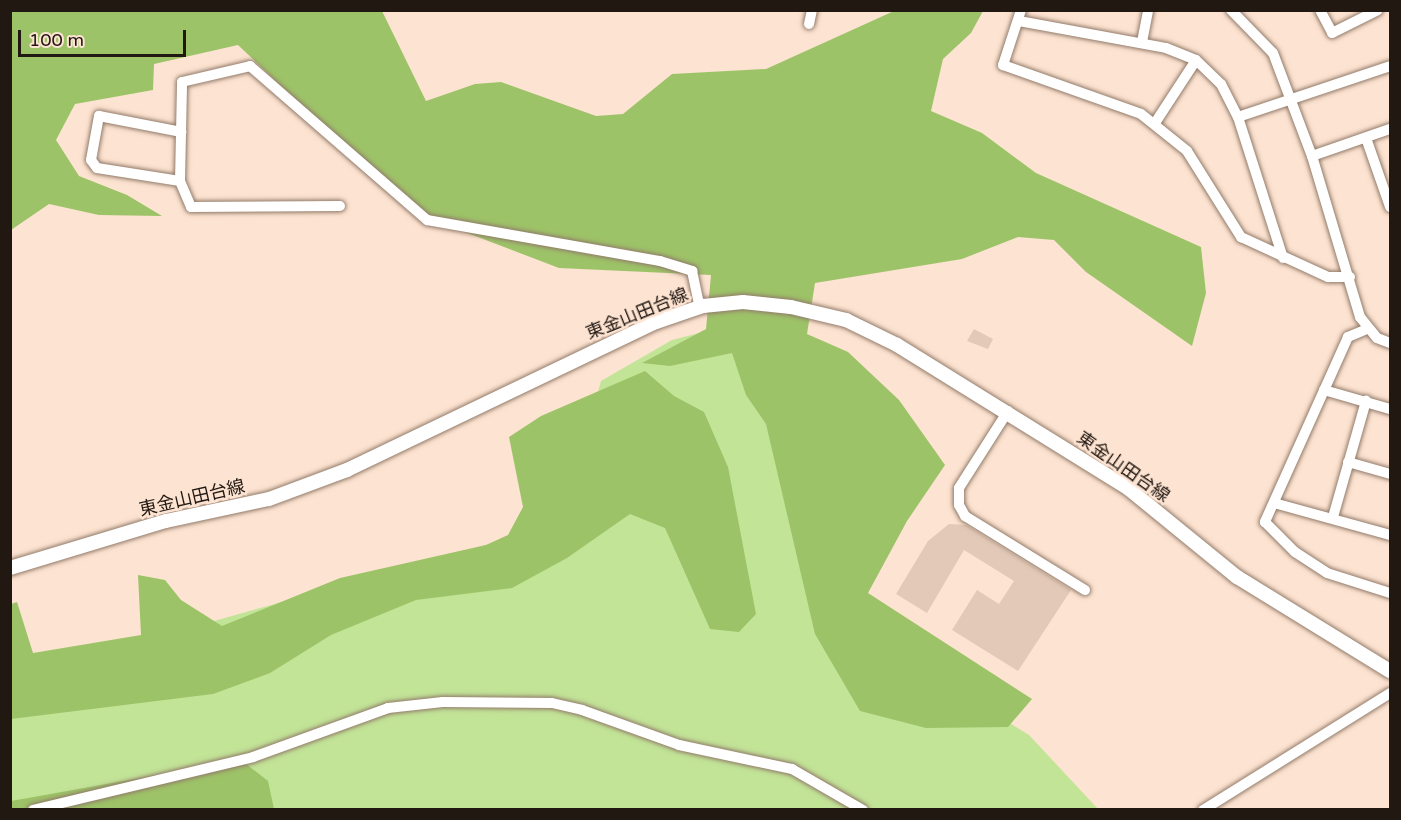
<!DOCTYPE html>
<html>
<head>
<meta charset="utf-8">
<style>
	body { margin:0 }
	#map { position:relative; width:1401px; height:820px; overflow:hidden; background:#fde3d1; font-family:"Varela Round","Noto Sans JP",sans-serif }
	div>[style] { position:absolute }
	[style*='--x'] { left:calc(var(--x)*1px); top:calc(var(--y)*1px); width:calc(var(--w)*1px); rotate:calc(var(--a)*1deg) }
	.green>* { inset:0; background:#c2e497 }
	.forest>* { inset:0; background:#9dc368 }
	.building>* { inset:0; background:#e3c9b8 }
	.roads { filter:drop-shadow(0 0 2px #927b6a) drop-shadow(0 0 2px #927b6a) }
	.minor>* { height:10px; margin:-5px; padding:0 5px; transform-origin:5px; border-radius:5px; background:#fff }
	.major>* { height:14px; margin:-7px; padding:0 7px; transform-origin:7px; border-radius:7px; background:#fff }
	span { translate:-50% -50%; white-space:nowrap; text-align:center; line-height:1.15; -webkit-text-stroke:5px #fde3d1; paint-order:stroke }
	.street-label { font-size:18px; color:#211812 }
	.frame { position:absolute; inset:0; border:12px solid #211812; pointer-events:none }
	.scale { position:absolute; left:18px; top:30px; width:168px; height:27px; box-sizing:border-box; border:3px solid #211812; border-top:0; padding-left:8px; font-size:18px; line-height:21px; white-space:nowrap; color:#211812; -webkit-text-stroke:4px #fde3d1; paint-order:stroke }
</style>
</head>
<body>
<div id="map">
	<div class="green">
		<div style="clip-path:polygon(719px 328px,746px 365px,778px 452px,823px 607px,1029px 735px,1098px 809px,11px 810px,11px 615px,31px 661px,171px 633px,511px 538px,581px 453px,601px 381px,672px 340px)"></div>
	</div>
	<div class="forest">
		<div style="clip-path:polygon(11px 11px,382px 11px,426px 101px,475px 84px,501px 82px,596px 116px,623px 114px,672px 74px,766px 69px,894px 11px,983px 11px,971px 33px,943px 59px,931px 111px,982px 133px,1036px 173px,1201px 247px,1206px 293px,1192px 346px,1086px 272px,1054px 240px,1018px 237px,962px 259px,815px 283px,807px 334px,848px 352px,899px 400px,945px 465px,907px 521px,868px 593px,1032px 699px,1008px 727px,926px 728px,860px 711px,815px 634px,766px 424px,746px 395px,732px 353px,670px 366px,642px 363px,706px 329px,711px 275px,559px 268px,415px 213px,238px 45px,154px 64px,153px 90px,75px 104px,56px 140px,79px 176px,127px 195px,162px 216px,99px 215px,49px 204px,11px 230px)"></div>
		<div style="clip-path:polygon(645px 371px,674px 396px,704px 412px,728px 467px,756px 614px,739px 632px,710px 629px,665px 528px,630px 514px,567px 558px,512px 588px,416px 600px,331px 635px,270px 673px,213px 694px,11px 719px,11px 604px,17px 602px,33px 653px,141px 635px,138px 575px,165px 580px,181px 600px,222px 626px,340px 578px,486px 545px,508px 535px,523px 507px,509px 437px,541px 416px)"></div>
		<div style="clip-path:polygon(241px 760px,268px 781px,274px 809px,11px 810px,11px 801px)"></div>
	</div>
	<div class="building">
		<div style="clip-path:polygon(974px 329px,993px 339px,988px 349px,967px 341px)"></div>
		<div style="clip-path:polygon(949px 524px,966px 525px,1071px 590px,1018px 671px,952px 630px,977px 590px,999px 604px,1014px 581px,964px 550px,927px 613px,896px 594px,928px 541px)"></div>
	</div>
	<div class="roads">
		<div class="minor">
			<div style="--x:1021;--y:10;--w:58;--a:108.1"></div>
			<div style="--x:1003;--y:65;--w:146;--a:19.5"></div>
			<div style="--x:1141;--y:114;--w:59;--a:38.8"></div>
			<div style="--x:1187;--y:151;--w:102;--a:57.9"></div>
			<div style="--x:1241;--y:237;--w:96;--a:24.7"></div>
			<div style="--x:1328;--y:277;--w:22;--a:0"></div>
			<div style="--x:1231;--y:10;--w:60;--a:45.7"></div>
			<div style="--x:1273;--y:53;--w:110;--a:69.3"></div>
			<div style="--x:1312;--y:156;--w:168;--a:73.4"></div>
			<div style="--x:1360;--y:317;--w:27;--a:51"></div>
			<div style="--x:1377;--y:338;--w:14;--a:21"></div>
			<div style="--x:1320;--y:10;--w:26;--a:62"></div>
			<div style="--x:1332;--y:33;--w:51;--a:-26.6"></div>
			<div style="--x:1019;--y:21;--w:149;--a:10.4"></div>
			<div style="--x:1166;--y:48;--w:32;--a:22"></div>
			<div style="--x:1196;--y:60;--w:35;--a:44"></div>
			<div style="--x:1221;--y:84;--w:37;--a:63"></div>
			<div style="--x:1238;--y:117;--w:148;--a:72.3"></div>
			<div style="--x:809;--y:24;--w:14;--a:-78"></div>
			<div style="--x:1142;--y:42;--w:33;--a:-79"></div>
			<div style="--x:1238;--y:117;--w:160;--a:-18.5"></div>
			<div style="--x:1155;--y:123;--w:75;--a:-56.9"></div>
			<div style="--x:1366;--y:138;--w:73;--a:70.8"></div>
			<div style="--x:1312;--y:156;--w:83;--a:-19.1"></div>
			<div style="--x:180;--y:181;--w:84;--a:-171.1"></div>
			<div style="--x:97;--y:168;--w:10;--a:-127"></div>
			<div style="--x:91;--y:160;--w:45;--a:-79.7"></div>
			<div style="--x:99;--y:116;--w:84;--a:11"></div>
			<div style="--x:340;--y:206;--w:149;--a:179.6"></div>
			<div style="--x:191;--y:207;--w:28;--a:-113"></div>
			<div style="--x:180;--y:181;--w:99;--a:-88.8"></div>
			<div style="--x:182;--y:82;--w:70;--a:-13.2"></div>
			<div style="--x:250;--y:66;--w:235;--a:41"></div>
			<div style="--x:427;--y:220;--w:237;--a:10"></div>
			<div style="--x:660;--y:261;--w:34;--a:17"></div>
			<div style="--x:692;--y:271;--w:38;--a:78"></div>
			<div style="--x:1367;--y:329;--w:21;--a:157"></div>
			<div style="--x:1348;--y:337;--w:203;--a:114.2"></div>
			<div style="--x:1265;--y:522;--w:42;--a:45"></div>
			<div style="--x:1295;--y:552;--w:38;--a:33"></div>
			<div style="--x:1327;--y:573;--w:66;--a:17.6"></div>
			<div style="--x:1324;--y:390;--w:69;--a:16.1"></div>
			<div style="--x:1008;--y:411;--w:91;--a:122.5"></div>
			<div style="--x:959;--y:488;--w:17;--a:90"></div>
			<div style="--x:959;--y:505;--w:13;--a:61"></div>
			<div style="--x:965;--y:516;--w:141;--a:31.7"></div>
			<div style="--x:1348;--y:462;--w:44;--a:15.9"></div>
			<div style="--x:1274;--y:503;--w:120;--a:15.4"></div>
			<div style="--x:1333;--y:517;--w:121;--a:-74.1"></div>
			<div style="--x:33;--y:810;--w:226;--a:-13.5"></div>
			<div style="--x:253;--y:757;--w:144;--a:-19.9"></div>
			<div style="--x:388;--y:708;--w:55;--a:-6.2"></div>
			<div style="--x:443;--y:702;--w:109;--a:0.5"></div>
			<div style="--x:552;--y:703;--w:31;--a:13"></div>
			<div style="--x:582;--y:710;--w:103;--a:19.8"></div>
			<div style="--x:679;--y:745;--w:116;--a:12"></div>
			<div style="--x:792;--y:769;--w:82;--a:30"></div>
			<div style="--x:1203;--y:810;--w:221;--a:-32"></div>
		</div>
		<div class="major">
			<div style="--x:10;--y:568;--w:163;--a:-16.8"></div>
			<div style="--x:166;--y:521;--w:105;--a:-12.1"></div>
			<div style="--x:269;--y:499;--w:83;--a:-20.4"></div>
			<div style="--x:347;--y:470;--w:343;--a:-25.6"></div>
			<div style="--x:656;--y:322;--w:50;--a:-18.8"></div>
			<div style="--x:703;--y:306;--w:40;--a:-5.7"></div>
			<div style="--x:743;--y:302;--w:48;--a:5.9"></div>
			<div style="--x:791;--y:307;--w:57;--a:13.3"></div>
			<div style="--x:846;--y:320;--w:57;--a:26.1"></div>
			<div style="--x:897;--y:345;--w:273;--a:31.8"></div>
			<div style="--x:1129;--y:489;--w:139;--a:39.2"></div>
			<div style="--x:1237;--y:577;--w:180;--a:31.6"></div>
		</div>
	</div>
	<div class="street-label">
		<span style="left:637px;top:314px;rotate:-22deg">東金山田台線</span>
		<span style="left:1123px;top:467px;rotate:35deg">東金山田台線</span>
		<span style="left:192px;top:498px;rotate:-13deg">東金山田台線</span>
	</div>
	<div class="frame"></div>
	<div class="scale">100 m</div>
</div>
</body>
</html>
